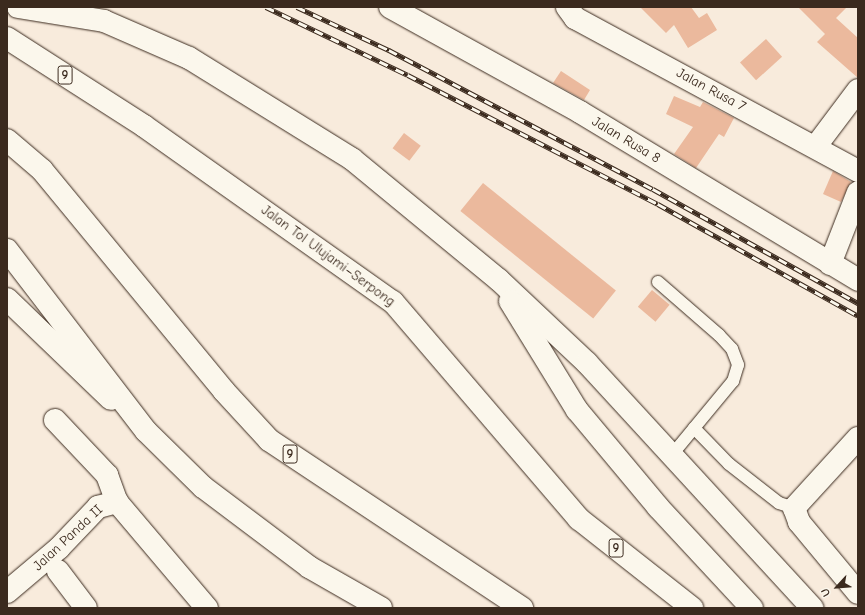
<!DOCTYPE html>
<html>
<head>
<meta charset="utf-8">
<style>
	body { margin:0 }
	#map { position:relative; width:865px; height:615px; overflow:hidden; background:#f8ebdc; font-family:"Comic Neue",sans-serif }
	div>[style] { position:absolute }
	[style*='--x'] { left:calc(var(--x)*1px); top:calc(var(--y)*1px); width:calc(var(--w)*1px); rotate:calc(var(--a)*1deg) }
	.building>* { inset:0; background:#ebb99d; transform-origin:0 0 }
	.roads { filter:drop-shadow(0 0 1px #3b2a1e) drop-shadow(0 0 1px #3b2a1e) }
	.lane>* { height:12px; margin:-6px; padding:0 6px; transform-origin:6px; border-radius:6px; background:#fbf7ec }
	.street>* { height:22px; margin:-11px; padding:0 11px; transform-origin:11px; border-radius:11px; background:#fbf7ec }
	.secondary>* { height:22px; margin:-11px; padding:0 11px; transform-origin:11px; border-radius:11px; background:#fbf7ec }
	.highway>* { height:22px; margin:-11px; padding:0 11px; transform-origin:11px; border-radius:11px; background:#fbf7ec }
	.rail>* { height:4.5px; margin-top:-2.25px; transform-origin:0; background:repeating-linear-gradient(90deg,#fbf7ec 0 9px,#3b2a1e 0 18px); box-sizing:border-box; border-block:1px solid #3b2a1e }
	span { translate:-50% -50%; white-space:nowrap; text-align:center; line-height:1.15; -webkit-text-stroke:3px #fbf7ec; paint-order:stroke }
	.shield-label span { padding:1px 3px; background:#fbf7ec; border:1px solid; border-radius:3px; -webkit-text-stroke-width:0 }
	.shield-label { font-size:13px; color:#3b2a1e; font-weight:700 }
	.street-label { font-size:14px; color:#3b2a1e }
	.frame { position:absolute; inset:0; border:8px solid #3b2a1e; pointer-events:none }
	.north { position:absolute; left:817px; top:567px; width:40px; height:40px; -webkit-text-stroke:3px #fbf7ec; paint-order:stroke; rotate:244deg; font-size:11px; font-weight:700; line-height:16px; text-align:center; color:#3b2a1e }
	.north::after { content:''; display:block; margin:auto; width:14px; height:18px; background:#3b2a1e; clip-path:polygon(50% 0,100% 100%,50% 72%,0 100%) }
</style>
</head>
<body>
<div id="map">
	<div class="building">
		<div style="clip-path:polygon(640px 7px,691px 7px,699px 18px,707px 13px,717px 30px,688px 48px,674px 25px,666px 33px)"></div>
		<div style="clip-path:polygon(798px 7px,847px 7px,836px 18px,858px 38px,858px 78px,817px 42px,825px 34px)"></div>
		<div style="left:766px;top:39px;width:24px;height:35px;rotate:48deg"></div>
		<div style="clip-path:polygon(561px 71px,590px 90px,584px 100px,553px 83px)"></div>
		<div style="clip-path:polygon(674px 96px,700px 107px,703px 102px,734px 118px,724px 137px,719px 134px,696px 168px,674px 154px,693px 127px,666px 114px)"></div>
		<div style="left:404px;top:133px;width:21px;height:19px;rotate:37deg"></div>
		<div style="clip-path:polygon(833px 171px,851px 182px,841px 202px,823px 194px)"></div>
		<div style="left:483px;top:183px;width:171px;height:36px;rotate:39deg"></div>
		<div style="left:652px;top:290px;width:23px;height:22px;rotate:40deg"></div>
	</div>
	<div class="roads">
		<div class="lane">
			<div style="--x:658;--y:282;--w:81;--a:41"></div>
			<div style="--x:719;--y:335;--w:19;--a:47"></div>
			<div style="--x:732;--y:349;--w:17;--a:69"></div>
			<div style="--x:738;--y:365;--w:17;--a:107"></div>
			<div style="--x:733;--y:381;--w:97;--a:129.6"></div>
			<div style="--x:694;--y:428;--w:50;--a:45.8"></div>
			<div style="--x:729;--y:464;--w:63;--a:38"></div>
			<div style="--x:779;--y:503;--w:16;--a:18"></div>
		</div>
		<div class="street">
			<div style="--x:390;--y:7;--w:217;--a:28.9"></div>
			<div style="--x:580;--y:112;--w:325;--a:31.1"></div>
			<div style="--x:567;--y:7;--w:14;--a:54"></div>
			<div style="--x:575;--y:18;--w:322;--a:28.4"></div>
			<div style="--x:816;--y:146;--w:70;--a:-53.1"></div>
			<div style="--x:830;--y:264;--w:77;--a:-68.7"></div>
			<div style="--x:55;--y:420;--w:76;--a:46.6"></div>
			<div style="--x:107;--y:475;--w:29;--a:70"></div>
			<div style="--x:58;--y:571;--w:46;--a:52.9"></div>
			<div style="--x:7;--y:592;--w:68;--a:-40.2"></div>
			<div style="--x:59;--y:548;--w:57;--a:-46.4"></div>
			<div style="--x:98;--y:507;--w:20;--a:-15"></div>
			<div style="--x:117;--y:502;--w:139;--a:49.7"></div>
		</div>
		<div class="secondary">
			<div style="--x:858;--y:438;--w:95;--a:132.4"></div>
			<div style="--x:794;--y:508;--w:15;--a:70"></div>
			<div style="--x:799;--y:522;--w:92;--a:50.3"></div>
		</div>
		<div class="highway">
			<div style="--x:18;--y:7;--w:87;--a:9.2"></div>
			<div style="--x:104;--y:21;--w:93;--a:23.5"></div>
			<div style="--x:189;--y:58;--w:192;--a:31.8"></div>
			<div style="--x:352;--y:159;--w:190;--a:39.5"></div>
			<div style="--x:499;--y:280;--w:121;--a:43.3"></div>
			<div style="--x:587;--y:363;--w:333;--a:47.4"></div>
			<div style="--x:7;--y:38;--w:163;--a:32.7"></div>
			<div style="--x:144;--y:126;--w:305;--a:35.3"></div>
			<div style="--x:393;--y:302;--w:286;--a:49.4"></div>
			<div style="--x:579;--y:519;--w:144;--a:38.2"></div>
			<div style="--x:7;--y:140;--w:46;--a:40.6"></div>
			<div style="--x:42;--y:170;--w:286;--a:50.5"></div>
			<div style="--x:224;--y:391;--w:67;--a:47.4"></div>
			<div style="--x:269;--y:440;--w:304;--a:33.6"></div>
			<div style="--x:7;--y:250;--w:228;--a:52.5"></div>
			<div style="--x:146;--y:431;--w:80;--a:44.5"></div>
			<div style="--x:203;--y:487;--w:133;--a:37"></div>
			<div style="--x:309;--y:567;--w:83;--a:29.7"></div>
			<div style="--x:7;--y:299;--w:144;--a:43.9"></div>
			<div style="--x:510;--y:301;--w:128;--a:58.4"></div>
			<div style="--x:577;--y:410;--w:126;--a:50.1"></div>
			<div style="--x:658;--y:507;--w:138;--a:47.1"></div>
		</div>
	</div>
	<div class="rail">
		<div style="--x:266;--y:7;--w:157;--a:25.6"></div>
		<div style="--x:408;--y:75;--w:281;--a:27.3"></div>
		<div style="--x:658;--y:204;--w:229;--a:29.2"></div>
		<div style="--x:297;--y:7;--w:102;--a:25.1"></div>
		<div style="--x:389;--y:50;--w:298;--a:27.8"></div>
		<div style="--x:653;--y:189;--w:235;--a:29.1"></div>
	</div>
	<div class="shield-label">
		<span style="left:65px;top:75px">9</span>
		<span style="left:290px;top:454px">9</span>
		<span style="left:616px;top:548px">9</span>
	</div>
	<div class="street-label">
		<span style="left:711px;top:90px;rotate:28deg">Jalan Rusa 7</span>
		<span style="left:626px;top:140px;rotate:31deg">Jalan Rusa 8</span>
		<span style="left:328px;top:256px;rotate:36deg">Jalan Tol Ulujami–Serpong</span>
		<span style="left:68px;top:538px;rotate:-43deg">Jalan Panda II</span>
	</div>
	<div class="frame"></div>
	<div class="north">U</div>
</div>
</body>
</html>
